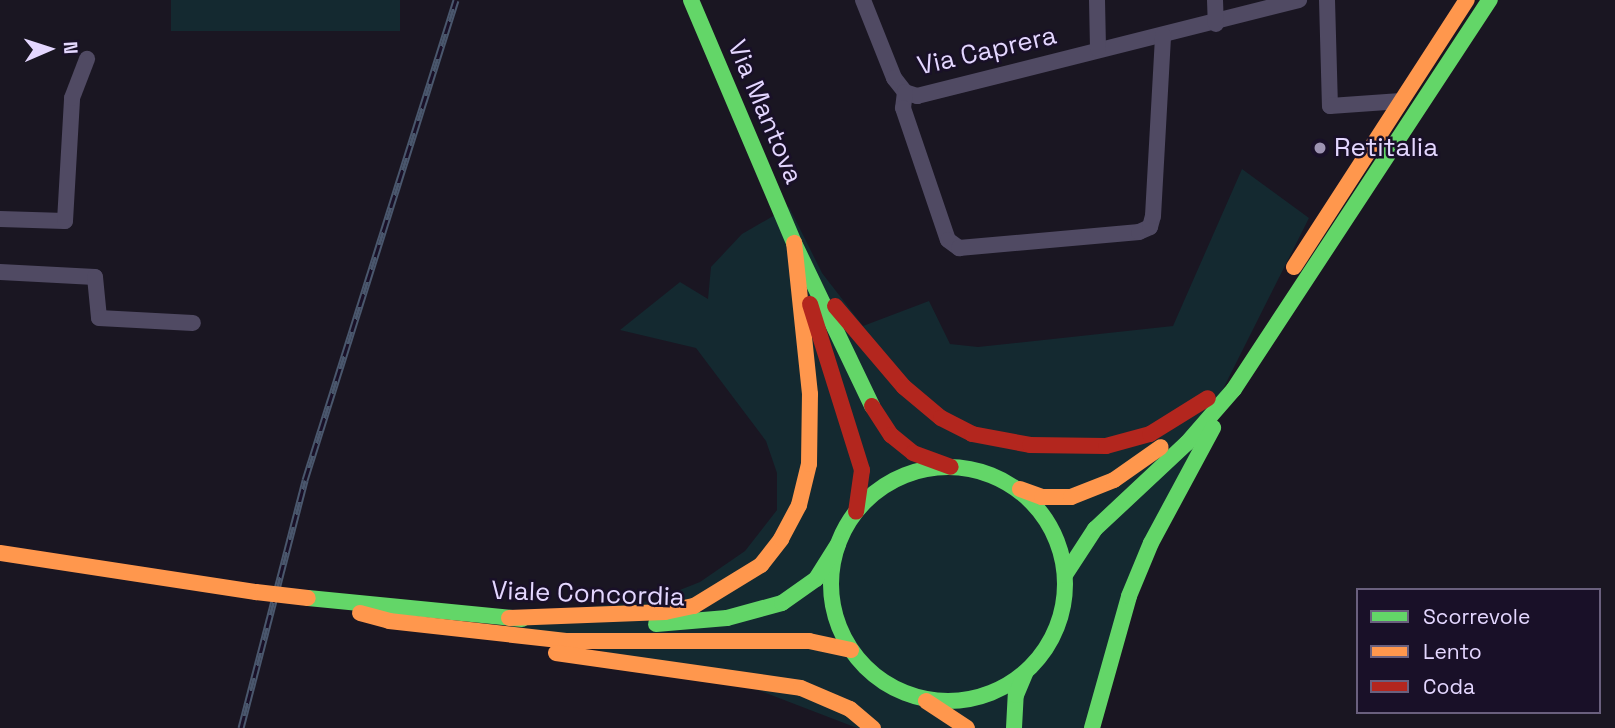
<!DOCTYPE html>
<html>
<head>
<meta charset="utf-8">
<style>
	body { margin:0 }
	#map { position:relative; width:1615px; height:728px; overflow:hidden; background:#1a1622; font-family:"Space Grotesk",sans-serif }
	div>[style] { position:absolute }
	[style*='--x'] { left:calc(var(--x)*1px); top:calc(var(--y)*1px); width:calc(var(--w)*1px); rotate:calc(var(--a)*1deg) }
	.green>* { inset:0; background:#142930; transform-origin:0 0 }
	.street>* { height:16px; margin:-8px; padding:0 8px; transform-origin:8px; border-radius:8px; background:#504a63 }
	.fast>* { height:16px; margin:-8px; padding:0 8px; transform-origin:8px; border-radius:8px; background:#63d668 }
	.fast>.ring { margin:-8px; padding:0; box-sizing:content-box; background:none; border:16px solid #63d668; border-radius:50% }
	.slow>* { height:16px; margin:-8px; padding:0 8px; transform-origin:8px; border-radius:8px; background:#ff974d }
	.jam>* { height:16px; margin:-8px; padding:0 8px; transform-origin:8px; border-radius:8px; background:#b3261e }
	.rail>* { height:7px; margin-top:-3.5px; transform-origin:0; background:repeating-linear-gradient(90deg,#191028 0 13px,#4a576d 0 26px); box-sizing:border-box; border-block:2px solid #4a576d }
	.slow-bridge>* { height:16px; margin:-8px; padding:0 8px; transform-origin:8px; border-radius:8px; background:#ff974d }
	.dots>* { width:19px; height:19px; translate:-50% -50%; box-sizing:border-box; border:4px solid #191028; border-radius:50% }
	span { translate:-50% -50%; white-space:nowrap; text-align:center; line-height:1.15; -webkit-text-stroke:5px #191028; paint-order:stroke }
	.street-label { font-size:26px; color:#e4d7ff }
	.poi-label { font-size:26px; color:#e4d7ff }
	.left { translate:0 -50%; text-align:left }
	.legend { position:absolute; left:1356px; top:588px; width:245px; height:126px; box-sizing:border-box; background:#191028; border:2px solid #6a607e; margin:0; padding:9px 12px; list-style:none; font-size:21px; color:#e4d7ff }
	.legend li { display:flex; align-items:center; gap:14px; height:35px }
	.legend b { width:35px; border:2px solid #6a607e }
	.north { position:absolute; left:14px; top:14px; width:70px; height:70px; -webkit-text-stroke:5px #191028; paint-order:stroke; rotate:87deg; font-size:19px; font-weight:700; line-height:28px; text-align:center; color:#e4d7ff }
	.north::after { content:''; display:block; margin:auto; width:24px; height:32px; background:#e4d7ff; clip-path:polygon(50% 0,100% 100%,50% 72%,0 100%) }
</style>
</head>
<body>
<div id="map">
	<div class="green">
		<div style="left:171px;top:0;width:229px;height:31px"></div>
		<div style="clip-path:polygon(1242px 169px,1309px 218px,1127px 580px,1090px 728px,857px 728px,761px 691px,503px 626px,596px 606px,652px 601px,700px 582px,745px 551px,777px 510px,777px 473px,766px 441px,696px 348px,620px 330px,680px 282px,708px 299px,711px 267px,742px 234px,789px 207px,822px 273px,863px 326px,929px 301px,950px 344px,978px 347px,1173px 326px)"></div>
	</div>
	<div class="street">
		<div style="--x:863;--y:0;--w:84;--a:68.3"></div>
		<div style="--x:894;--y:78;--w:18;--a:52"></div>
		<div style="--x:905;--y:92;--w:13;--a:18"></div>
		<div style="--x:917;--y:96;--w:394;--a:-14.1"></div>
		<div style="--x:1097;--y:0;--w:49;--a:88.8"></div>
		<div style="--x:1215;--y:0;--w:24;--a:88"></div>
		<div style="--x:1327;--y:0;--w:106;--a:88.4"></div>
		<div style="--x:1330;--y:106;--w:71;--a:-4"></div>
		<div style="--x:905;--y:92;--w:16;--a:97"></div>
		<div style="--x:903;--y:108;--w:139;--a:71.2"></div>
		<div style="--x:948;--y:240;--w:14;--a:36"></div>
		<div style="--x:959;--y:248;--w:181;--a:-5.1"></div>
		<div style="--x:1139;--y:232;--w:12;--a:-24"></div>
		<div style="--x:1150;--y:227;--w:11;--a:-75"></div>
		<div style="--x:1153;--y:216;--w:181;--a:-86.8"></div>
		<div style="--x:0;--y:219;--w:65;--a:1.8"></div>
		<div style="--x:65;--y:221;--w:123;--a:-86.7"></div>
		<div style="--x:72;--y:98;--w:42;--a:-69"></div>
		<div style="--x:0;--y:272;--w:95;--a:3"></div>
		<div style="--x:95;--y:277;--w:41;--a:84.4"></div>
		<div style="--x:99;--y:318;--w:94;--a:3"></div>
	</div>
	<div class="fast">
		<div style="--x:691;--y:0;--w:264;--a:67"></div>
		<div style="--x:794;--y:243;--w:181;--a:64.4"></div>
		<div class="ring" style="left:831px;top:467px;width:218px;height:218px"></div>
		<div style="--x:1065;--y:575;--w:55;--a:-56.9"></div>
		<div style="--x:1095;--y:529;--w:126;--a:-43.1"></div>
		<div style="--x:1187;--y:443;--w:72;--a:-49"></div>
		<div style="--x:1234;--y:389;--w:466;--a:-56.7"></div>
		<div style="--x:308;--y:598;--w:215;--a:5.6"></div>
		<div style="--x:656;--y:624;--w:71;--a:-4.8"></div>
		<div style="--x:727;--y:618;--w:57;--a:-15.3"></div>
		<div style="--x:782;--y:603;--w:42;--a:-35.2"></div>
		<div style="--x:816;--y:579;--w:41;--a:-57.8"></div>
		<div style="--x:1014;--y:728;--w:33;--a:-87"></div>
		<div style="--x:1016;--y:695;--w:25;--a:-67"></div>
		<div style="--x:1092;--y:728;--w:137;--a:-74.3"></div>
		<div style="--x:1129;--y:596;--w:57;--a:-67.5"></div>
		<div style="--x:1151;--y:543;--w:131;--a:-61.7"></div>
	</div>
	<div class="slow">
		<div style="--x:1294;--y:267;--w:318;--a:-57.1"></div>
		<div style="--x:1020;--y:489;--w:23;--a:20"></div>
		<div style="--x:1042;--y:497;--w:29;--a:0"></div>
		<div style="--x:1071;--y:497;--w:46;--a:-21.6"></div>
		<div style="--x:1114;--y:480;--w:57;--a:-35.1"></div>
		<div style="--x:0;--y:553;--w:259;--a:8.7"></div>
		<div style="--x:360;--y:613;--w:30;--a:15"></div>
		<div style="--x:389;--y:621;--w:178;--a:6.4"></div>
		<div style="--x:566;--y:641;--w:243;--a:0"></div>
		<div style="--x:809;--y:641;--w:43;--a:12.1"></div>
		<div style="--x:509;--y:618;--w:156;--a:-2.2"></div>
		<div style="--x:665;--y:612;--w:30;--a:-12"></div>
		<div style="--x:694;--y:606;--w:79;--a:-31.5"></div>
		<div style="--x:761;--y:565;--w:33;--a:-52"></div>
		<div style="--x:781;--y:539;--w:38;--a:-62"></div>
		<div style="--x:799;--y:505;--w:42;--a:-76.3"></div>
		<div style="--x:809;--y:464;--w:70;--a:-89.2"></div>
		<div style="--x:810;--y:394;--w:152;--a:-96"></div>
		<div style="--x:556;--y:653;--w:247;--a:8.1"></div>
		<div style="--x:801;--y:688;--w:53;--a:23.2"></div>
		<div style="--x:850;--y:709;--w:30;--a:40"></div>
		<div style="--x:926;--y:701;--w:49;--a:33.4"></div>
	</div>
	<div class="jam">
		<div style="--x:810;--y:304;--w:174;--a:72.6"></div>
		<div style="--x:862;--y:470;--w:42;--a:98.1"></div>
		<div style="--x:835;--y:306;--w:106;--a:49.6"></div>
		<div style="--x:904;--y:387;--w:48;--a:40"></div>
		<div style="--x:941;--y:418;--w:35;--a:27"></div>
		<div style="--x:972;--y:434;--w:59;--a:10.7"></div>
		<div style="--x:1030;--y:445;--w:76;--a:0.8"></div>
		<div style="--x:1106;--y:446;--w:46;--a:-15.3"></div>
		<div style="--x:1150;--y:434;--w:68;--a:-31.8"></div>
		<div style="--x:872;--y:406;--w:35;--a:57"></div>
		<div style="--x:891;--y:435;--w:28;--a:39"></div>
		<div style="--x:913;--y:453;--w:40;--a:20.2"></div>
	</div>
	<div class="rail">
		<div style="--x:241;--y:728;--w:256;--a:-75.5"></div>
		<div style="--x:305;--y:480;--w:503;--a:-72.54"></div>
	</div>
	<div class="slow-bridge">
		<div style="--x:256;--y:592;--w:52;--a:6.6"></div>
	</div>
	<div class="dots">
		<div style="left:1320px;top:148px;background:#9d93b2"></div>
	</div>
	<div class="street-label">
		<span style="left:987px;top:51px;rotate:-13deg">Via Caprera</span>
		<span style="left:765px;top:112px;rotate:67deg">Via Mantova</span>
		<span style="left:588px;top:594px;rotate:2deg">Viale Concordia</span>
	</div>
	<div class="poi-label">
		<span class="left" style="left:1334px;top:148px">Retitalia</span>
	</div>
	<ul class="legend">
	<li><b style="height:9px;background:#63d668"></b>Scorrevole</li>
	<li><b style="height:9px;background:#ff974d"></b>Lento</li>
	<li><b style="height:9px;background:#b3261e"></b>Coda</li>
	</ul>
	<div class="north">N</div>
</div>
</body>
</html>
